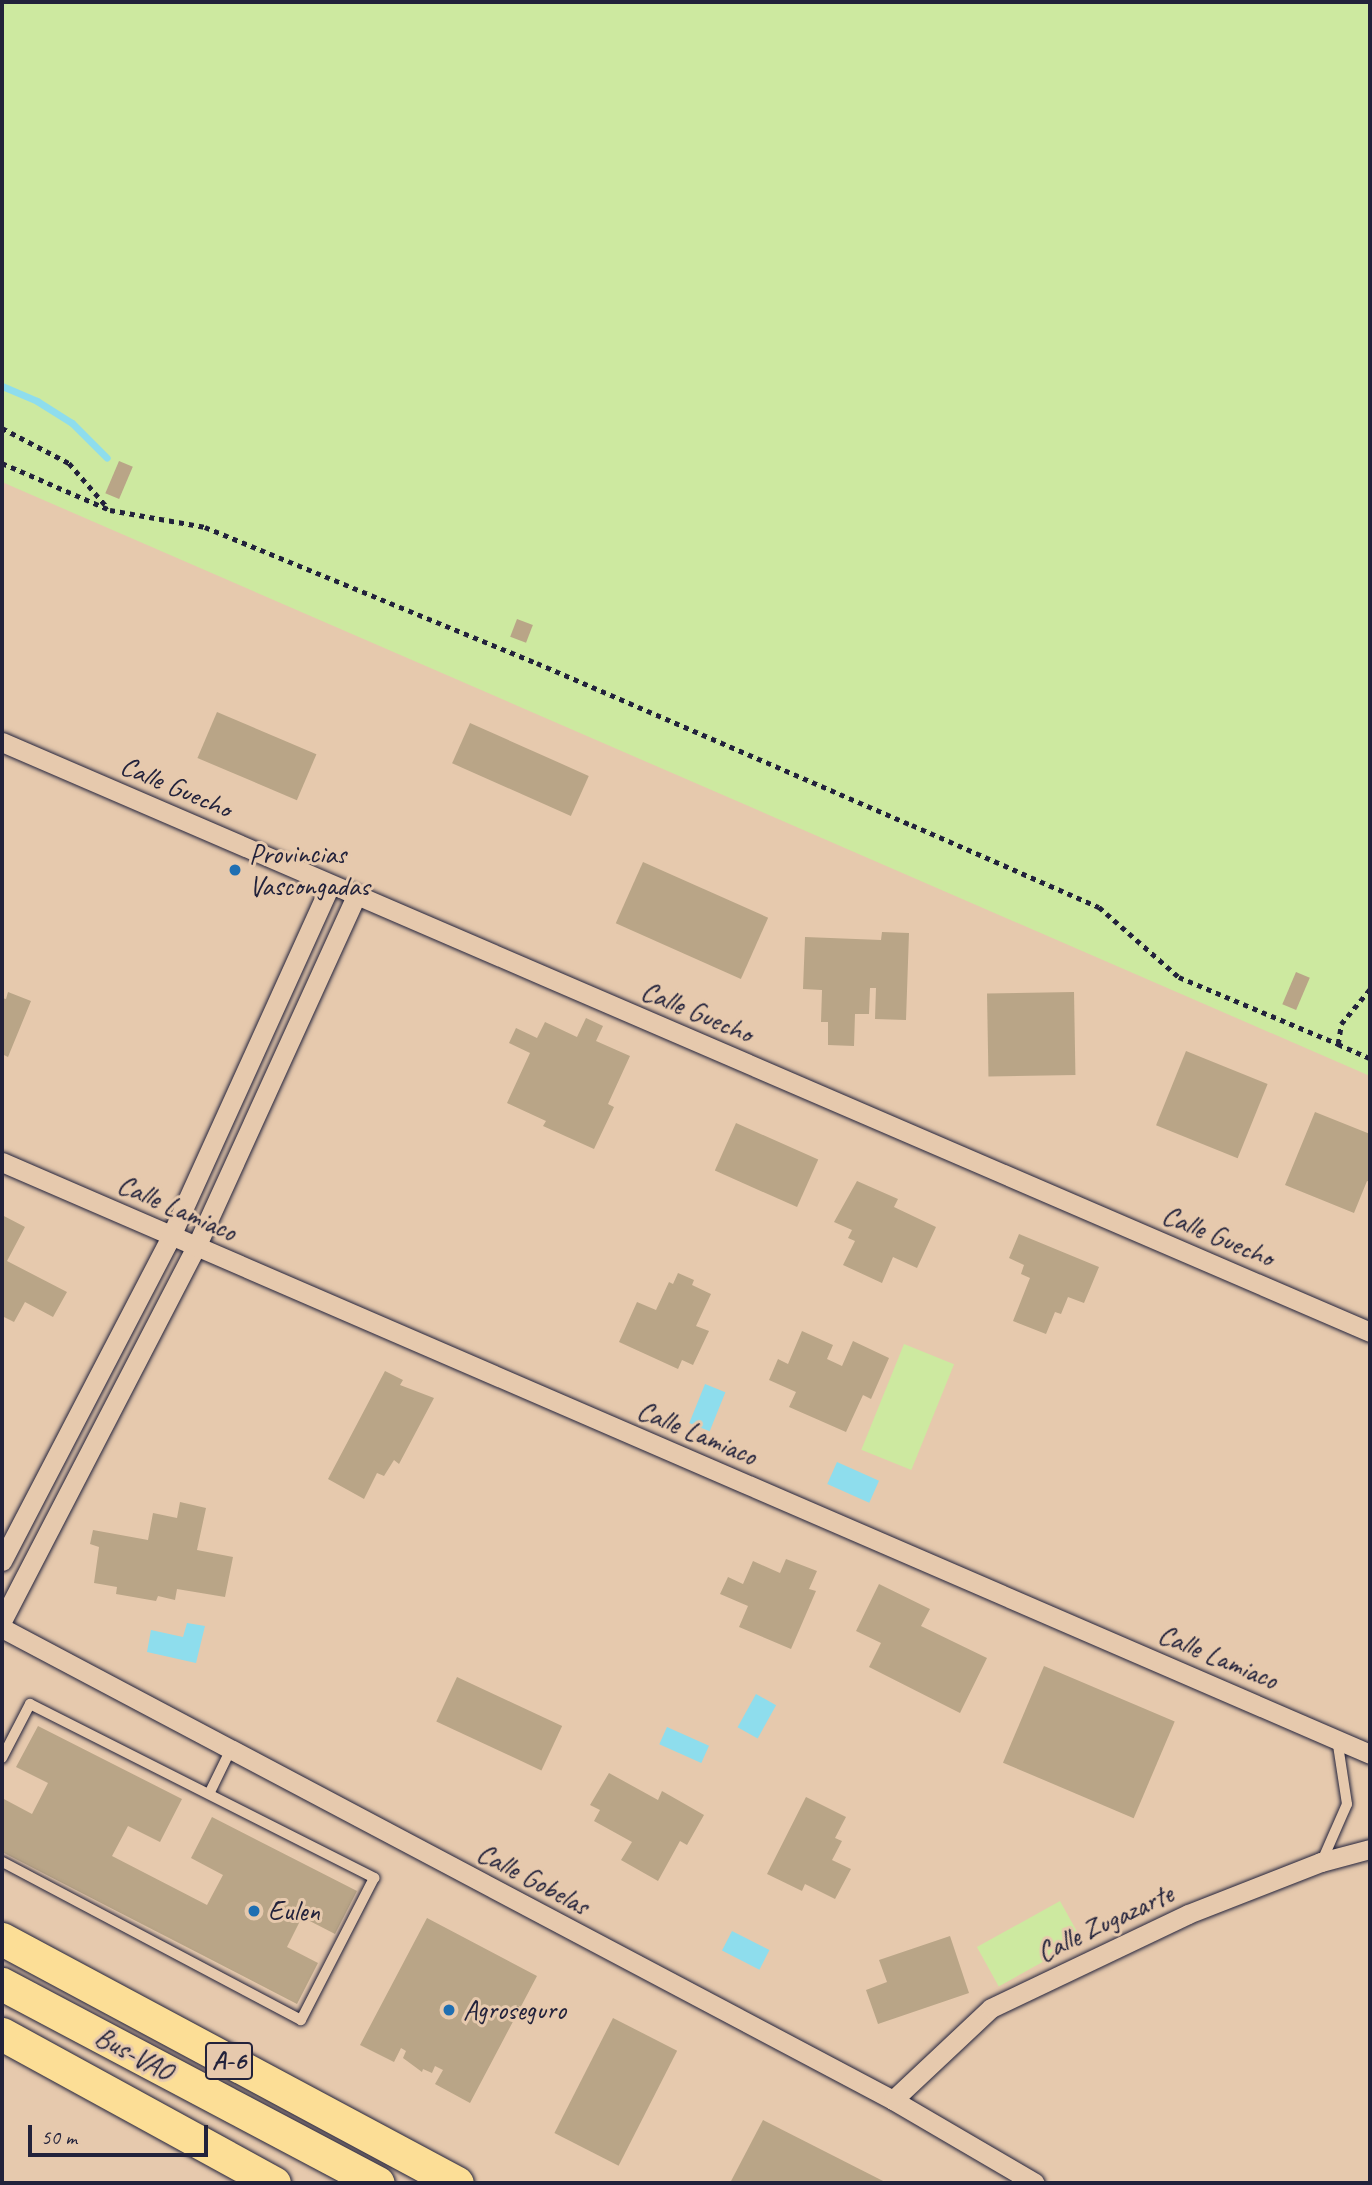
<!DOCTYPE html>
<html>
<head>
<meta charset="utf-8">
<style>
	body { margin:0 }
	#map { position:relative; width:1372px; height:2185px; overflow:hidden; background:#e6c9ad; font-family:Caveat,sans-serif }
	div>[style] { position:absolute }
	[style*='--x'] { left:calc(var(--x)*1px); top:calc(var(--y)*1px); width:calc(var(--w)*1px); rotate:calc(var(--a)*1deg) }
	.green>* { inset:0; background:#cde9a0; transform-origin:0 0 }
	.water>* { inset:0; background:#8edded; transform-origin:0 0 }
	.stream>* { height:7px; margin:-3.5px; padding:0 3.5px; transform-origin:3.5px; border-radius:3.5px; background:#8edded }
	.building>* { inset:0; background:#b9a587; transform-origin:0 0 }
	.path>* { height:4.5px; margin-top:-2.25px; transform-origin:0; background:repeating-linear-gradient(90deg,#22223b 0 5px,transparent 0 10px) }
	.roads { filter:drop-shadow(0 0 2px #22223b) drop-shadow(0 0 2px #22223b) }
	.service>* { height:10px; margin:-5px; padding:0 5px; transform-origin:5px; border-radius:5px; background:#e6c9ad }
	.minor>* { height:19px; margin:-9.5px; padding:0 9.5px; transform-origin:9.5px; border-radius:9.5px; background:#e6c9ad }
	.motorway>* { height:33px; margin:-16.5px; padding:0 16.5px; transform-origin:16.5px; border-radius:16.5px; background:#fcde96 }
	.dots>* { width:19px; height:19px; translate:-50% -50%; box-sizing:border-box; border:4px solid #e6c9ad; border-radius:50% }
	span { translate:-50% -50%; white-space:nowrap; text-align:center; line-height:1.15; -webkit-text-stroke:6px #e6c9ad; paint-order:stroke }
	.shield-label span { padding:2px 5px; background:#e6c9ad; border:2px solid; border-radius:5px; -webkit-text-stroke-width:0 }
	.shield-label { font-size:26px; color:#22223b; font-weight:700 }
	.street-label { font-size:28px; color:#22223b }
	.poi-label { font-size:28px; color:#22223b }
	.left { translate:0 -50%; text-align:left }
	.frame { position:absolute; inset:0; border:4px solid #22223b; pointer-events:none }
	.scale { position:absolute; left:28px; top:2125px; width:180px; height:32px; box-sizing:border-box; border:4px solid #22223b; border-top:0; padding-left:9px; font-size:21px; line-height:24px; white-space:nowrap; color:#22223b; -webkit-text-stroke:5px #e6c9ad; paint-order:stroke }
</style>
</head>
<body>
<div id="map">
	<div class="green">
		<div style="clip-path:polygon(2px 2px,1370px 2px,1370px 1076px,2px 482px)"></div>
		<div style="left:904px;top:1344px;width:54px;height:114px;rotate:22deg"></div>
		<div style="left:1060px;top:1901px;width:45px;height:95px;rotate:61deg"></div>
	</div>
	<div class="water">
		<div style="left:705px;top:1384px;width:22px;height:42px;rotate:22deg"></div>
		<div style="left:837px;top:1462px;width:46px;height:24px;rotate:24deg"></div>
		<div style="clip-path:polygon(187px 1623px,205px 1626px,196px 1663px,147px 1652px,151px 1630px,183px 1637px)"></div>
		<div style="left:756px;top:1694px;width:23px;height:38px;rotate:29deg"></div>
		<div style="left:667px;top:1727px;width:46px;height:19px;rotate:24deg"></div>
		<div style="left:732px;top:1931px;width:42px;height:22px;rotate:27deg"></div>
	</div>
	<div class="stream">
		<div style="--x:2;--y:386;--w:38;--a:23"></div>
		<div style="--x:37;--y:401;--w:41;--a:32.2"></div>
		<div style="--x:72;--y:423;--w:49;--a:45"></div>
	</div>
	<div class="building">
		<div style="left:119px;top:461px;width:15px;height:35px;rotate:23deg"></div>
		<div style="left:517px;top:619px;width:17px;height:19px;rotate:21deg"></div>
		<div style="left:217px;top:712px;width:108px;height:50px;rotate:23deg"></div>
		<div style="left:470px;top:723px;width:130px;height:44px;rotate:24deg"></div>
		<div style="left:643px;top:862px;width:137px;height:67px;rotate:24deg"></div>
		<div style="clip-path:polygon(882px 932px,909px 933px,906px 1020px,875px 1019px,876px 988px,870px 988px,869px 1014px,855px 1014px,854px 1046px,828px 1045px,828px 1022px,821px 1022px,822px 990px,803px 989px,805px 937px,881px 940px)"></div>
		<div style="left:1296px;top:972px;width:15px;height:35px;rotate:23deg"></div>
		<div style="clip-path:polygon(8px 992px,31px 1001px,8px 1057px,2px 1054px,2px 998px,6px 999px)"></div>
		<div style="left:1074px;top:992px;width:83px;height:87px;rotate:89deg"></div>
		<div style="clip-path:polygon(586px 1018px,603px 1026px,596px 1041px,630px 1056px,608px 1104px,614px 1107px,594px 1149px,543px 1126px,546px 1121px,507px 1103px,530px 1053px,509px 1043px,516px 1028px,537px 1038px,545px 1022px,577px 1037px)"></div>
		<div style="left:1186px;top:1051px;width:88px;height:80px;rotate:22deg"></div>
		<div style="clip-path:polygon(1315px 1112px,1370px 1134px,1370px 1182px,1367px 1181px,1354px 1213px,1285px 1185px)"></div>
		<div style="left:736px;top:1123px;width:90px;height:52px;rotate:24deg"></div>
		<div style="clip-path:polygon(857px 1181px,898px 1199px,894px 1207px,936px 1227px,917px 1268px,893px 1257px,882px 1283px,843px 1265px,855px 1241px,848px 1238px,852px 1230px,834px 1222px)"></div>
		<div style="clip-path:polygon(2px 1215px,25px 1227px,7px 1261px,67px 1292px,53px 1317px,25px 1302px,14px 1322px,2px 1316px)"></div>
		<div style="clip-path:polygon(1019px 1234px,1099px 1267px,1084px 1303px,1068px 1297px,1061px 1314px,1055px 1312px,1046px 1334px,1013px 1321px,1030px 1278px,1021px 1274px,1024px 1265px,1009px 1258px)"></div>
		<div style="clip-path:polygon(678px 1273px,694px 1280px,692px 1285px,711px 1294px,696px 1326px,709px 1331px,693px 1365px,682px 1360px,678px 1369px,619px 1342px,637px 1302px,656px 1310px,669px 1282px,673px 1284px)"></div>
		<div style="clip-path:polygon(802px 1331px,833px 1345px,827px 1359px,842px 1366px,853px 1341px,889px 1358px,871px 1399px,863px 1395px,846px 1432px,789px 1407px,796px 1392px,769px 1380px,778px 1359px,788px 1364px)"></div>
		<div style="clip-path:polygon(385px 1371px,403px 1380px,400px 1385px,434px 1398px,399px 1464px,394px 1460px,384px 1476px,377px 1473px,364px 1499px,328px 1479px)"></div>
		<div style="clip-path:polygon(180px 1502px,206px 1508px,197px 1550px,233px 1557px,225px 1597px,177px 1589px,175px 1600px,158px 1596px,156px 1601px,116px 1594px,117px 1587px,94px 1583px,99px 1547px,90px 1544px,93px 1530px,148px 1540px,153px 1513px,177px 1518px)"></div>
		<div style="clip-path:polygon(786px 1559px,817px 1571px,809px 1589px,816px 1591px,791px 1649px,739px 1627px,748px 1606px,720px 1594px,728px 1577px,743px 1584px,753px 1561px,780px 1573px)"></div>
		<div style="clip-path:polygon(879px 1584px,930px 1609px,921px 1626px,987px 1658px,960px 1713px,869px 1667px,881px 1643px,856px 1631px)"></div>
		<div style="left:1044px;top:1666px;width:142px;height:105px;rotate:23deg"></div>
		<div style="left:457px;top:1677px;width:116px;height:49px;rotate:25deg"></div>
		<div style="clip-path:polygon(38px 1726px,182px 1799px,160px 1842px,128px 1826px,112px 1856px,207px 1905px,223px 1875px,191px 1858px,212px 1817px,357px 1891px,335px 1934px,302px 1917px,287px 1947px,318px 1963px,297px 2004px,2px 1852px,2px 1798px,32px 1814px,48px 1783px,16px 1767px)"></div>
		<div style="clip-path:polygon(609px 1773px,658px 1800px,662px 1791px,704px 1815px,687px 1845px,680px 1841px,658px 1881px,621px 1860px,632px 1842px,594px 1821px,600px 1810px,590px 1805px)"></div>
		<div style="clip-path:polygon(806px 1797px,846px 1817px,835px 1838px,842px 1841px,832px 1860px,851px 1869px,835px 1899px,805px 1884px,802px 1891px,767px 1874px)"></div>
		<div style="clip-path:polygon(427px 1918px,537px 1976px,470px 2103px,435px 2084px,443px 2070px,435px 2066px,432px 2073px,423px 2069px,422px 2072px,403px 2058px,406px 2051px,401px 2048px,394px 2062px,360px 2045px)"></div>
		<div style="clip-path:polygon(950px 1936px,969px 1993px,878px 2024px,866px 1990px,887px 1982px,879px 1960px)"></div>
		<div style="left:613px;top:2018px;width:72px;height:129px;rotate:27deg"></div>
		<div style="clip-path:polygon(763px 2120px,887px 2183px,730px 2183px)"></div>
	</div>
	<div class="path">
		<div style="--x:2;--y:428;--w:76;--a:27.6"></div>
		<div style="--x:69;--y:463;--w:60;--a:49.1"></div>
		<div style="--x:2;--y:463;--w:118;--a:23.5"></div>
		<div style="--x:110;--y:510;--w:97;--a:10.1"></div>
		<div style="--x:205;--y:527;--w:359;--a:22.3"></div>
		<div style="--x:537;--y:663;--w:408;--a:23.4"></div>
		<div style="--x:912;--y:825;--w:204;--a:23.7"></div>
		<div style="--x:1099;--y:907;--w:106;--a:41.2"></div>
		<div style="--x:1179;--y:977;--w:173;--a:22.8"></div>
		<div style="--x:1338;--y:1044;--w:20;--a:-81"></div>
		<div style="--x:1341;--y:1024;--w:45;--a:-50.4"></div>
		<div style="--x:1338;--y:1044;--w:35;--a:24"></div>
	</div>
	<div class="roads">
		<div class="service">
			<div style="--x:2;--y:1758;--w:61;--a:-62.6"></div>
			<div style="--x:30;--y:1704;--w:386;--a:26.8"></div>
			<div style="--x:374;--y:1878;--w:160;--a:117.2"></div>
			<div style="--x:301;--y:2020;--w:338;--a:-152.1"></div>
			<div style="--x:210;--y:1792;--w:46;--a:-64"></div>
			<div style="--x:1322;--y:1861;--w:62;--a:-66.3"></div>
			<div style="--x:1347;--y:1804;--w:66;--a:-98.7"></div>
		</div>
		<div class="minor">
			<div style="--x:2;--y:742;--w:1490;--a:23.33"></div>
			<div style="--x:2;--y:1162;--w:1491;--a:23.4"></div>
			<div style="--x:2;--y:1561;--w:366;--a:-62.5"></div>
			<div style="--x:171;--y:1236;--w:385;--a:-65.6"></div>
			<div style="--x:2;--y:1621;--w:421;--a:-62.6"></div>
			<div style="--x:196;--y:1247;--w:386;--a:-65.5"></div>
			<div style="--x:2;--y:1628;--w:1008;--a:27.91"></div>
			<div style="--x:893;--y:2100;--w:164;--a:30.3"></div>
			<div style="--x:893;--y:2100;--w:134;--a:-43.2"></div>
			<div style="--x:991;--y:2008;--w:218;--a:-25.5"></div>
			<div style="--x:1188;--y:1914;--w:143;--a:-21.4"></div>
			<div style="--x:1321;--y:1862;--w:51;--a:-14.9"></div>
		</div>
		<div class="motorway">
			<div style="--x:2;--y:1939;--w:516;--a:28.2"></div>
			<div style="--x:2;--y:1984;--w:425;--a:27.9"></div>
			<div style="--x:2;--y:2034;--w:310;--a:28.7"></div>
		</div>
	</div>
	<div class="dots">
		<div style="left:235px;top:870px;background:#1f6fb2"></div>
		<div style="left:254px;top:1911px;background:#1f6fb2"></div>
		<div style="left:449px;top:2010px;background:#1f6fb2"></div>
	</div>
	<div class="shield-label">
		<span style="left:229px;top:2061px">A-6</span>
	</div>
	<div class="street-label">
		<span style="left:176px;top:787px;rotate:23deg">Calle Guecho</span>
		<span style="left:697px;top:1012px;rotate:23deg">Calle Guecho</span>
		<span style="left:177px;top:1208px;rotate:24deg">Calle Lamiaco</span>
		<span style="left:1218px;top:1236px;rotate:23deg">Calle Guecho</span>
		<span style="left:697px;top:1433px;rotate:23deg">Calle Lamiaco</span>
		<span style="left:1218px;top:1657px;rotate:23deg">Calle Lamiaco</span>
		<span style="left:533px;top:1879px;rotate:28deg">Calle Gobelas</span>
		<span style="left:1105px;top:1923px;rotate:-25deg">Calle Zugazarte</span>
		<span style="left:134px;top:2054px;rotate:28deg">Bus-VAO</span>
	</div>
	<div class="poi-label">
		<span class="left" style="left:249px;top:870px">Provincias<br>Vascongadas</span>
		<span class="left" style="left:268px;top:1911px">Eulen</span>
		<span class="left" style="left:463px;top:2010px">Agroseguro</span>
	</div>
	<div class="frame"></div>
	<div class="scale">50 m</div>
</div>
</body>
</html>
